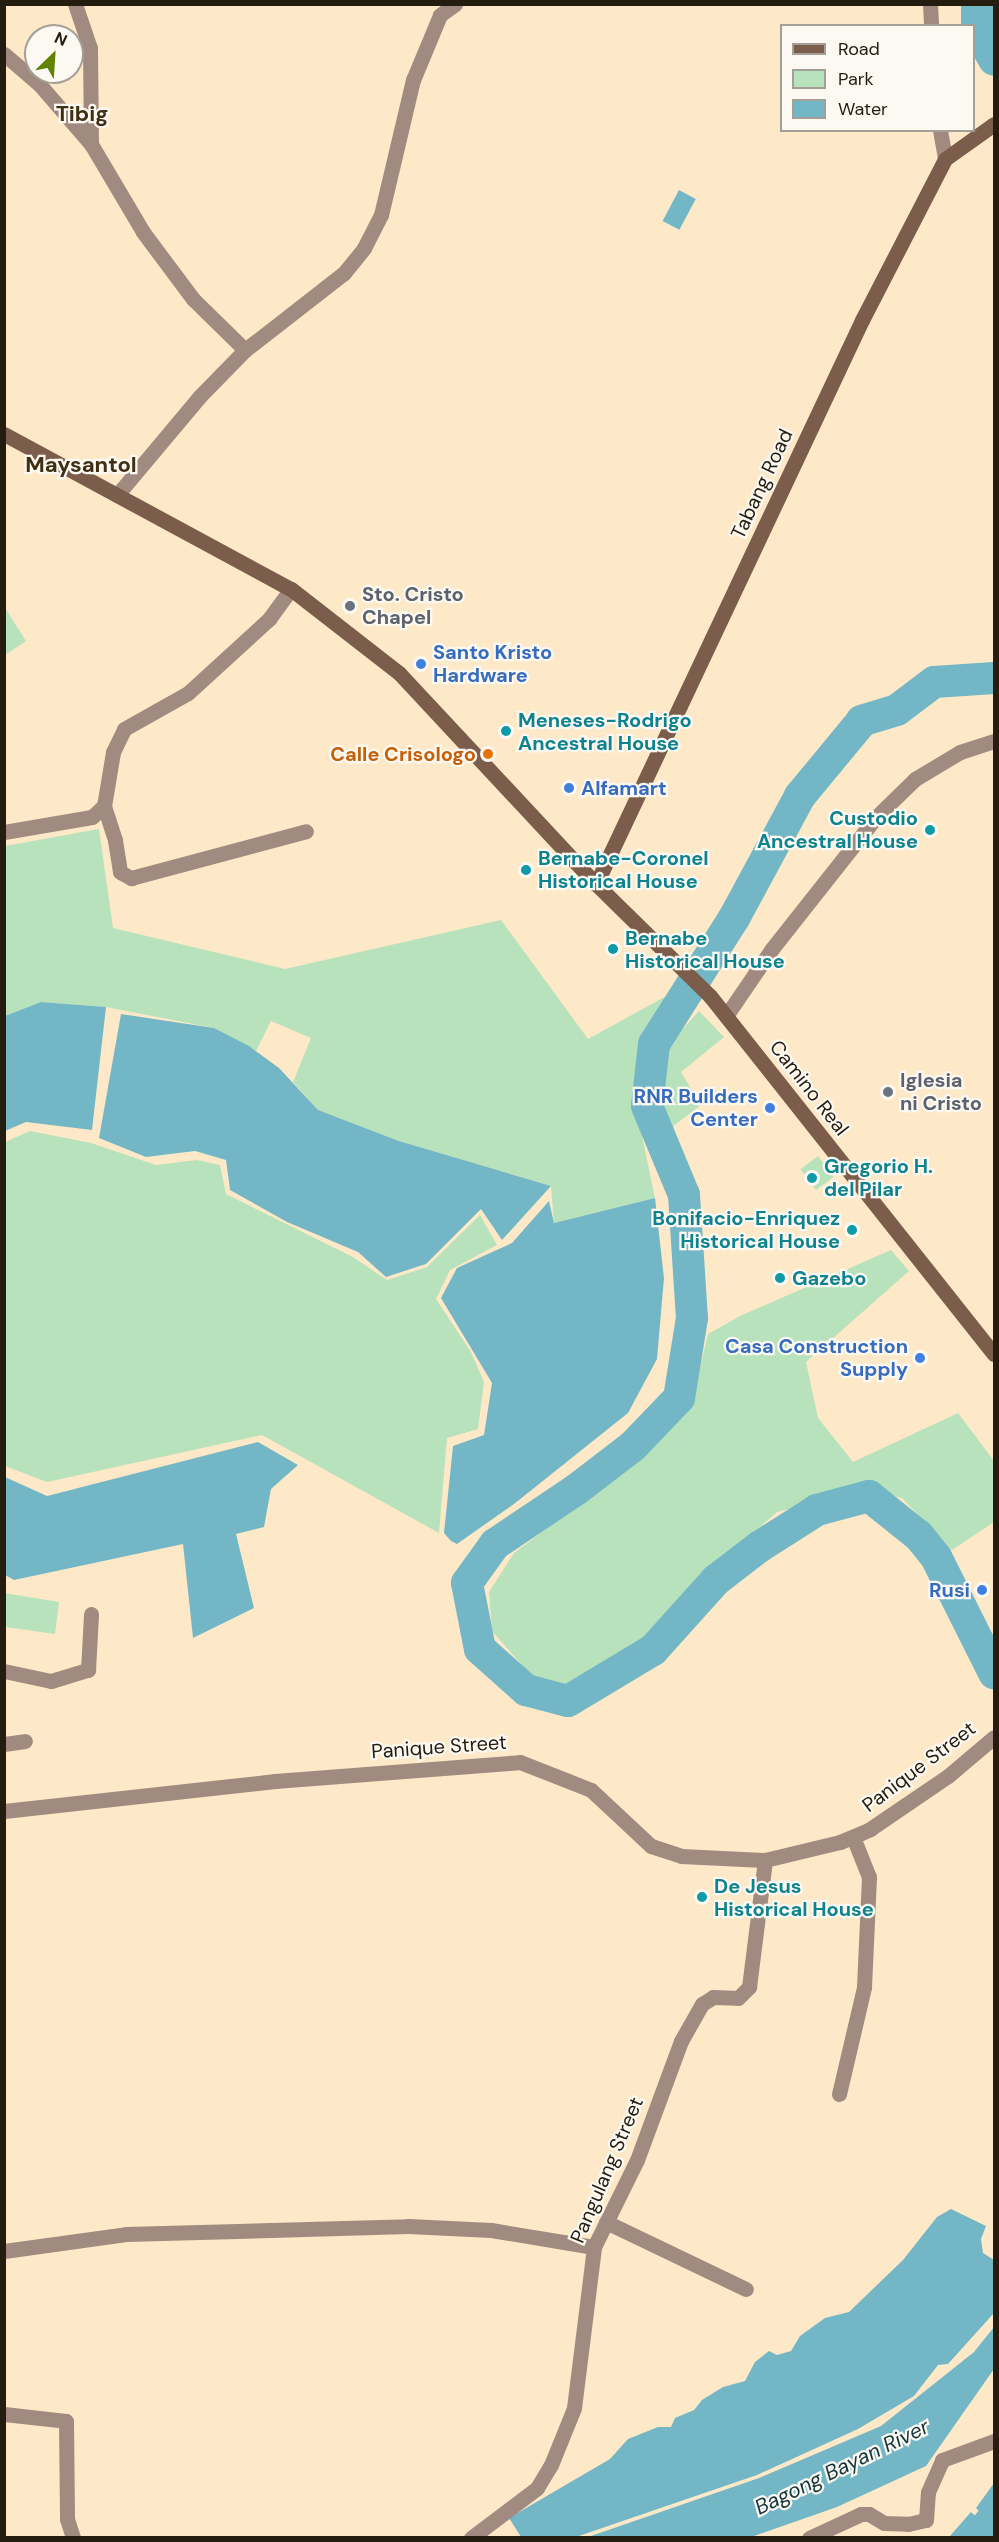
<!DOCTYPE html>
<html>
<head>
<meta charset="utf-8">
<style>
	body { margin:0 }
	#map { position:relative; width:999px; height:2542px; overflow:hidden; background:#fde9c7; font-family:"DM Sans",sans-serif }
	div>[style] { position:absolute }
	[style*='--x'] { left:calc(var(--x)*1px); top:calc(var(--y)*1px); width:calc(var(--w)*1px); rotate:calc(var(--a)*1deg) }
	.green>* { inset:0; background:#b7e2bb; transform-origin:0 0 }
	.water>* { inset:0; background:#73b7c7; transform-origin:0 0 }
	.river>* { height:32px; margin:-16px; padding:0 16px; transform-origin:16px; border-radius:16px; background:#73b7c7 }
	.minor>* { height:15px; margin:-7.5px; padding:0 7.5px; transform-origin:7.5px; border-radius:7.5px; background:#a18a7f }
	.secondary>* { height:15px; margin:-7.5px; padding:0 7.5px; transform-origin:7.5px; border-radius:7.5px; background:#7c5c4b }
	.dots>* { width:16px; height:16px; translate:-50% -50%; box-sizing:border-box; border:3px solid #fcf8f2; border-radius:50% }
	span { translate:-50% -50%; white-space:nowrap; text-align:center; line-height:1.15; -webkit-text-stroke:4.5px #fcf8f2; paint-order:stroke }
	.street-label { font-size:20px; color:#231c0f }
	.worship-label { font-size:20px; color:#5b616d; font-weight:700 }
	.left { translate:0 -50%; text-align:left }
	.shop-label { font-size:20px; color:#366cbe; font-weight:700 }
	.right { translate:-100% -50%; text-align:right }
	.culture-label { font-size:20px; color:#0d838f; font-weight:700 }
	.food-label { font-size:20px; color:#c56008; font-weight:700 }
	.water-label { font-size:21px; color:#13353c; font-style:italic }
	.quarter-label { font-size:22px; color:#403013; font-weight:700 }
	.frame { position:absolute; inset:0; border:6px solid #231c0f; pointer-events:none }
	.legend { position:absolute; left:780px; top:24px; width:195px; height:108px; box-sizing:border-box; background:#fcf8f2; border:2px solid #a5a097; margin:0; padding:8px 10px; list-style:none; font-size:18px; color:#231c0f }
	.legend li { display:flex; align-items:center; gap:12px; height:30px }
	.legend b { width:30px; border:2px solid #a5a097 }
	.north { position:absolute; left:24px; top:24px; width:60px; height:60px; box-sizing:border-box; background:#fcf8f2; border:2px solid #a5a097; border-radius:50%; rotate:25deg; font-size:16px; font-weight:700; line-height:24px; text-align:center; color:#231c0f }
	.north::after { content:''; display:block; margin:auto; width:21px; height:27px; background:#618400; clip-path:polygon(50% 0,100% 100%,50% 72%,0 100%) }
</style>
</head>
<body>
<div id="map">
	<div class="green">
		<div style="clip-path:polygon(5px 608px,26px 641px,5px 655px,4px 655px)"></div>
		<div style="clip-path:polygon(99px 829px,113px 928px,285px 969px,501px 920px,588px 1039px,670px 994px,647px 1051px,637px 1112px,655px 1198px,554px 1223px,551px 1186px,399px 1141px,318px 1110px,293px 1082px,311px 1038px,271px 1021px,256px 1051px,214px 1028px,106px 1007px,41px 1002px,5px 1016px,5px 846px)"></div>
		<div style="clip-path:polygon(699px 1011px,724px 1037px,681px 1072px,701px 1105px,672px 1127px,682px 1151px,680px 1167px,703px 1216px,694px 1233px,689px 1202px,653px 1104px,661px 1053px)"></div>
		<div style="clip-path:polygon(30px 1131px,91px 1143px,156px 1165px,197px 1160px,220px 1165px,226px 1194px,353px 1257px,387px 1280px,427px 1267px,480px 1215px,497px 1245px,450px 1270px,436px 1299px,471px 1352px,484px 1382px,478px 1429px,447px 1438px,439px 1533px,262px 1435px,47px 1482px,5px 1466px,5px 1142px)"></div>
		<div style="left:818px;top:1156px;width:26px;height:22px;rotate:53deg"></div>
		<div style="clip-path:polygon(891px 1250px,909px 1271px,806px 1362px,818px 1418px,853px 1462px,958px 1413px,994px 1461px,994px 1522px,952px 1550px,902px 1498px,869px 1490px,777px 1512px,722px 1561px,653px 1640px,573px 1689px,536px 1681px,492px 1631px,489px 1592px,514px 1553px,610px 1481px,692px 1403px,708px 1334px,740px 1316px)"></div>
		<div style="clip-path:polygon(4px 1593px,59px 1602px,55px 1634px,5px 1627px)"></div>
	</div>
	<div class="water">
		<div style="clip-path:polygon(970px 5px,994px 5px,994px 75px)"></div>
		<div style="left:679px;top:190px;width:19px;height:35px;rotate:28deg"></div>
		<div style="clip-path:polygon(41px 1002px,106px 1007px,92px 1130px,26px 1122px,5px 1131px,5px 1016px)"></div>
		<div style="clip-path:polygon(121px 1014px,214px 1028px,249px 1046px,279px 1068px,318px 1110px,399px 1141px,551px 1186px,502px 1240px,481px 1209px,426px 1264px,386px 1277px,358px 1252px,287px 1222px,230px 1190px,226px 1160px,195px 1151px,146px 1157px,99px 1138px)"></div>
		<div style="clip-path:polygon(655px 1198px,664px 1278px,657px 1359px,628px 1413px,514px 1504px,457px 1544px,451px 1541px,444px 1533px,453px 1446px,484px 1435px,492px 1383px,441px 1298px,457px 1268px,512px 1243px,549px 1201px,554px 1223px)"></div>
		<div style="clip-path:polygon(258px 1442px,298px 1465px,271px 1489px,264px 1527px,236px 1534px,254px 1608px,193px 1638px,183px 1544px,14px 1580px,5px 1575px,5px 1477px,47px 1496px)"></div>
		<div style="clip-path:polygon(951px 2209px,986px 2226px,981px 2239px,983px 2253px,994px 2260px,994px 2313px,948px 2364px,938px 2365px,914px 2396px,858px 2429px,757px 2475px,576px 2537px,521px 2537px,509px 2518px,610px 2459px,628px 2439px,658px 2427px,671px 2427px,675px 2418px,694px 2410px,702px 2400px,723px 2387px,745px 2381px,755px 2362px,769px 2351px,777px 2355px,791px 2351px,800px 2336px,825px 2318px,849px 2312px,903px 2260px,937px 2217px)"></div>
		<div style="clip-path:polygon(994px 2327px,994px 2369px,926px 2466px,837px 2507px,751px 2537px,588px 2537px,759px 2478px,881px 2426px,974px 2352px)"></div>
		<div style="clip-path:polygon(994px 2483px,994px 2526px,976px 2508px)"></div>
		<div style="clip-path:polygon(971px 2512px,994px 2533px,994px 2537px,949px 2537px)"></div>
	</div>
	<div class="river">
		<div style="--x:977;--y:4;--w:25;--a:90"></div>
		<div style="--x:977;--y:29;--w:35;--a:61"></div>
		<div style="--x:994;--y:678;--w:60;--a:176.2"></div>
		<div style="--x:934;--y:682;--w:46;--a:142.9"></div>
		<div style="--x:897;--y:710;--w:37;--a:163"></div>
		<div style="--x:862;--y:721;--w:97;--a:129.6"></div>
		<div style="--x:800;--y:796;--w:139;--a:118.4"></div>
		<div style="--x:734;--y:918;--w:149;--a:122.4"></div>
		<div style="--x:654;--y:1044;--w:62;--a:96.4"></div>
		<div style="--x:647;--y:1106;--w:96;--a:67.4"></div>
		<div style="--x:684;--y:1195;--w:123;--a:86.3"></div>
		<div style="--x:692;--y:1318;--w:81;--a:99.2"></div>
		<div style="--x:679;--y:1398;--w:66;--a:133.8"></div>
		<div style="--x:633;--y:1446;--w:71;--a:142.5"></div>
		<div style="--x:577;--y:1489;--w:99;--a:146.1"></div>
		<div style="--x:495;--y:1544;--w:48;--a:125.7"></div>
		<div style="--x:467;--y:1583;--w:67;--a:78.9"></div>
		<div style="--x:480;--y:1649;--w:62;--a:41.7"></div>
		<div style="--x:526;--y:1690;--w:43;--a:14.7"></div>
		<div style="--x:568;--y:1701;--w:99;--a:-31"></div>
		<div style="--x:653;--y:1650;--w:94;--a:-48"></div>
		<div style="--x:716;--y:1580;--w:54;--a:-37.5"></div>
		<div style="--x:759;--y:1547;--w:69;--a:-32.5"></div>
		<div style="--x:817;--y:1510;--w:54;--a:-15.1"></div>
		<div style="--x:869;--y:1496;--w:64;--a:38.7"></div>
		<div style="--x:919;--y:1536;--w:27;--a:51"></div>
		<div style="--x:936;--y:1557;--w:130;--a:63.4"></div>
		<div style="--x:978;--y:2538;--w:26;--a:-53"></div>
	</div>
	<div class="minor">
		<div style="--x:75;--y:4;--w:46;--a:71.2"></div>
		<div style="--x:90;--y:48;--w:96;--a:89.4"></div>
		<div style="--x:91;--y:144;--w:102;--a:59.4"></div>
		<div style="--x:143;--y:232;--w:84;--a:53.3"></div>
		<div style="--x:193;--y:299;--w:73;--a:44.4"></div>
		<div style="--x:930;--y:4;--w:22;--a:87"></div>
		<div style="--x:4;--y:54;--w:48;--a:40.7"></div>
		<div style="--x:40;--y:85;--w:78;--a:49.2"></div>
		<div style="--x:940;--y:130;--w:29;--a:80"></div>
		<div style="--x:117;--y:495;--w:129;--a:-50"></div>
		<div style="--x:200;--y:396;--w:64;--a:-45.6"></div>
		<div style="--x:245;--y:350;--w:125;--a:-37.9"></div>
		<div style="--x:344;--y:273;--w:32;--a:-51"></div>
		<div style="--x:364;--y:248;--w:37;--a:-63"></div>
		<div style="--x:381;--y:215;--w:139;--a:-76.7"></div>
		<div style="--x:413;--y:80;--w:70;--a:-67.4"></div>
		<div style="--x:440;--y:15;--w:19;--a:-36"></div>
		<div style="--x:104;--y:806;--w:36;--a:72"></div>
		<div style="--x:115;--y:840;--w:32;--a:81"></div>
		<div style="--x:120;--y:872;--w:13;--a:29"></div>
		<div style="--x:131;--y:878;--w:181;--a:-15"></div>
		<div style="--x:4;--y:832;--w:89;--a:-9.7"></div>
		<div style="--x:92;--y:817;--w:16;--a:-43"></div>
		<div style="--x:104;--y:806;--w:55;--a:-80.5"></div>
		<div style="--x:113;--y:752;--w:25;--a:-64"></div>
		<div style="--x:124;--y:729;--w:73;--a:-29.4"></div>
		<div style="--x:188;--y:693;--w:110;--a:-42.4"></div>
		<div style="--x:269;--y:619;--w:37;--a:-54"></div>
		<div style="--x:726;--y:1016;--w:80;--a:-55.7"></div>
		<div style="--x:771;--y:950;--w:169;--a:-51.7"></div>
		<div style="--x:876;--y:817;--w:54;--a:-44.3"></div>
		<div style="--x:915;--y:779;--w:52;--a:-31"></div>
		<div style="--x:960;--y:752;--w:36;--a:-18"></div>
		<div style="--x:4;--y:1671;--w:48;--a:12"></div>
		<div style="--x:51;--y:1681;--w:39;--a:-17"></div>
		<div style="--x:88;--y:1670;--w:56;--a:-86.9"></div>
		<div style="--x:4;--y:1744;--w:21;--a:-8"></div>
		<div style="--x:4;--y:1811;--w:273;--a:-6.3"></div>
		<div style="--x:275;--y:1781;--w:246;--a:-4.4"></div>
		<div style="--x:520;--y:1762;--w:76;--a:21.5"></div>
		<div style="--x:591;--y:1790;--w:82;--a:43"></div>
		<div style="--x:651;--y:1846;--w:32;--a:18"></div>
		<div style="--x:681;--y:1856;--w:84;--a:2.7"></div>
		<div style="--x:765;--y:1860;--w:77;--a:-13.5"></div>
		<div style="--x:840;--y:1842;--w:33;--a:-23"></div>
		<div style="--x:870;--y:1829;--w:94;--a:-34.2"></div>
		<div style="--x:948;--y:1776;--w:60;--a:-40.3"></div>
		<div style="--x:839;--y:2094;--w:110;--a:-76.8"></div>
		<div style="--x:864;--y:1987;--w:110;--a:-87.4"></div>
		<div style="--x:869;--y:1877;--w:43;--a:-111.8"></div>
		<div style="--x:606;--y:2222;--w:155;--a:25.6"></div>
		<div style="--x:4;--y:2251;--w:123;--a:-7.9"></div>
		<div style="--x:126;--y:2234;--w:282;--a:-1.6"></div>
		<div style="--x:408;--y:2226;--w:83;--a:2.8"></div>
		<div style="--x:491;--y:2230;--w:104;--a:9.4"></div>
		<div style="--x:4;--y:2414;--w:62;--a:6.4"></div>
		<div style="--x:66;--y:2421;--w:98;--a:89.4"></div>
		<div style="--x:67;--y:2519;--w:20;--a:72"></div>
		<div style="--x:471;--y:2538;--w:83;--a:-37.1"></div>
		<div style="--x:537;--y:2488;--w:27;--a:-59"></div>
		<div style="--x:551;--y:2465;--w:61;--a:-68"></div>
		<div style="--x:574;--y:2408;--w:162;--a:-82.9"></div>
		<div style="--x:594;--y:2247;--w:97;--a:-63.7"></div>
		<div style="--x:637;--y:2160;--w:127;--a:-69.7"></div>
		<div style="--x:681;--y:2041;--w:43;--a:-60.4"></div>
		<div style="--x:702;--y:2004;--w:13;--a:-32"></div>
		<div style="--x:713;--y:1997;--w:25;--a:2"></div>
		<div style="--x:738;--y:1998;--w:16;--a:-45"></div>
		<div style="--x:749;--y:1987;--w:128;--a:-82.8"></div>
		<div style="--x:809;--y:2538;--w:57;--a:-24.8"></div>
		<div style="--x:861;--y:2514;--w:8;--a:0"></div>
		<div style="--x:869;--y:2514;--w:17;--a:31"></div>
		<div style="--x:884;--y:2523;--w:24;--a:2"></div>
		<div style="--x:908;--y:2524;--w:18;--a:-13"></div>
		<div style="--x:926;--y:2520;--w:28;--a:-86"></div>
		<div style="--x:928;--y:2492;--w:35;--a:-66"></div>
		<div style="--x:942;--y:2460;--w:55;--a:-20.1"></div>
	</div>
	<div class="secondary">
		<div style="--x:4;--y:434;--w:326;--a:28.4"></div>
		<div style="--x:291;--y:589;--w:137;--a:37.9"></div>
		<div style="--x:399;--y:673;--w:289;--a:47"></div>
		<div style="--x:596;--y:884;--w:160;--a:44.5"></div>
		<div style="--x:710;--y:996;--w:457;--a:51.6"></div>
		<div style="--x:596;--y:884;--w:624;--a:-64.75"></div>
		<div style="--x:862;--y:320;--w:181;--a:-62.7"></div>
		<div style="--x:945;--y:159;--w:60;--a:-35.5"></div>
	</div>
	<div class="dots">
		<div style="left:350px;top:606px;background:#6b7280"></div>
		<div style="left:421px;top:664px;background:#3f7fe0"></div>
		<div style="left:506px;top:731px;background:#0f9aa8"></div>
		<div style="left:488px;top:754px;background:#e8710a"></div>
		<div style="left:569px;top:788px;background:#3f7fe0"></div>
		<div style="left:930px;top:830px;background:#0f9aa8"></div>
		<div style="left:526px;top:870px;background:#0f9aa8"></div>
		<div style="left:613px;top:949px;background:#0f9aa8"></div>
		<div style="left:888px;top:1092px;background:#6b7280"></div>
		<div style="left:770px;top:1108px;background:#3f7fe0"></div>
		<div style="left:812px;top:1178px;background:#0f9aa8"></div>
		<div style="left:852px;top:1230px;background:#0f9aa8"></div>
		<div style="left:780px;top:1278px;background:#0f9aa8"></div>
		<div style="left:920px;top:1358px;background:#3f7fe0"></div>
		<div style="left:982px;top:1590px;background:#3f7fe0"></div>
		<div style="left:702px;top:1897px;background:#0f9aa8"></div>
	</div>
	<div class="street-label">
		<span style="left:762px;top:484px;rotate:-65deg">Tabang Road</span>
		<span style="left:809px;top:1088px;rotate:52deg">Camino Real</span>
		<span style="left:439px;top:1747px;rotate:-4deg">Panique Street</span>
		<span style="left:919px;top:1767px;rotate:-37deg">Panique Street</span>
		<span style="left:607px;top:2170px;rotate:-67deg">Pangulang Street</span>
	</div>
	<div class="worship-label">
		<span class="left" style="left:362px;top:606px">Sto. Cristo<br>Chapel</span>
		<span class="left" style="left:900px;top:1092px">Iglesia<br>ni Cristo</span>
	</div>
	<div class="shop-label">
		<span class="left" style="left:433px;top:664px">Santo Kristo<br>Hardware</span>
		<span class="left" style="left:581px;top:788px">Alfamart</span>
		<span class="right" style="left:758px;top:1108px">RNR Builders<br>Center</span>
		<span class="right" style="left:908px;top:1358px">Casa Construction<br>Supply</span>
		<span class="right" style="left:970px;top:1590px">Rusi</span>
	</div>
	<div class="culture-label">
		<span class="left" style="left:518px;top:732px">Meneses-Rodrigo<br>Ancestral House</span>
		<span class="right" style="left:918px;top:830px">Custodio<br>Ancestral House</span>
		<span class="left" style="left:538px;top:870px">Bernabe-Coronel<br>Historical House</span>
		<span class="left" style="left:625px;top:950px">Bernabe<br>Historical House</span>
		<span class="left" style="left:824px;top:1178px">Gregorio H.<br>del Pilar</span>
		<span class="right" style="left:840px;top:1230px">Bonifacio-Enriquez<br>Historical House</span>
		<span class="left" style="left:792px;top:1278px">Gazebo</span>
		<span class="left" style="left:714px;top:1898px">De Jesus<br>Historical House</span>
	</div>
	<div class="food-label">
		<span class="right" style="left:476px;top:754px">Calle Crisologo</span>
	</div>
	<div class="water-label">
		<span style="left:842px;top:2467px;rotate:-26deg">Bagong Bayan River</span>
	</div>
	<div class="quarter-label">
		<span style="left:82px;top:114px">Tibig</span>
		<span style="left:81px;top:465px">Maysantol</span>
	</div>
	<div class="frame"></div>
	<ul class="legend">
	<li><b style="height:8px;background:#7c5c4b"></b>Road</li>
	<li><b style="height:16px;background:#b7e2bb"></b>Park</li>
	<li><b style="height:16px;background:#73b7c7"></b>Water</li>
	</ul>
	<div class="north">N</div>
</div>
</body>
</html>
